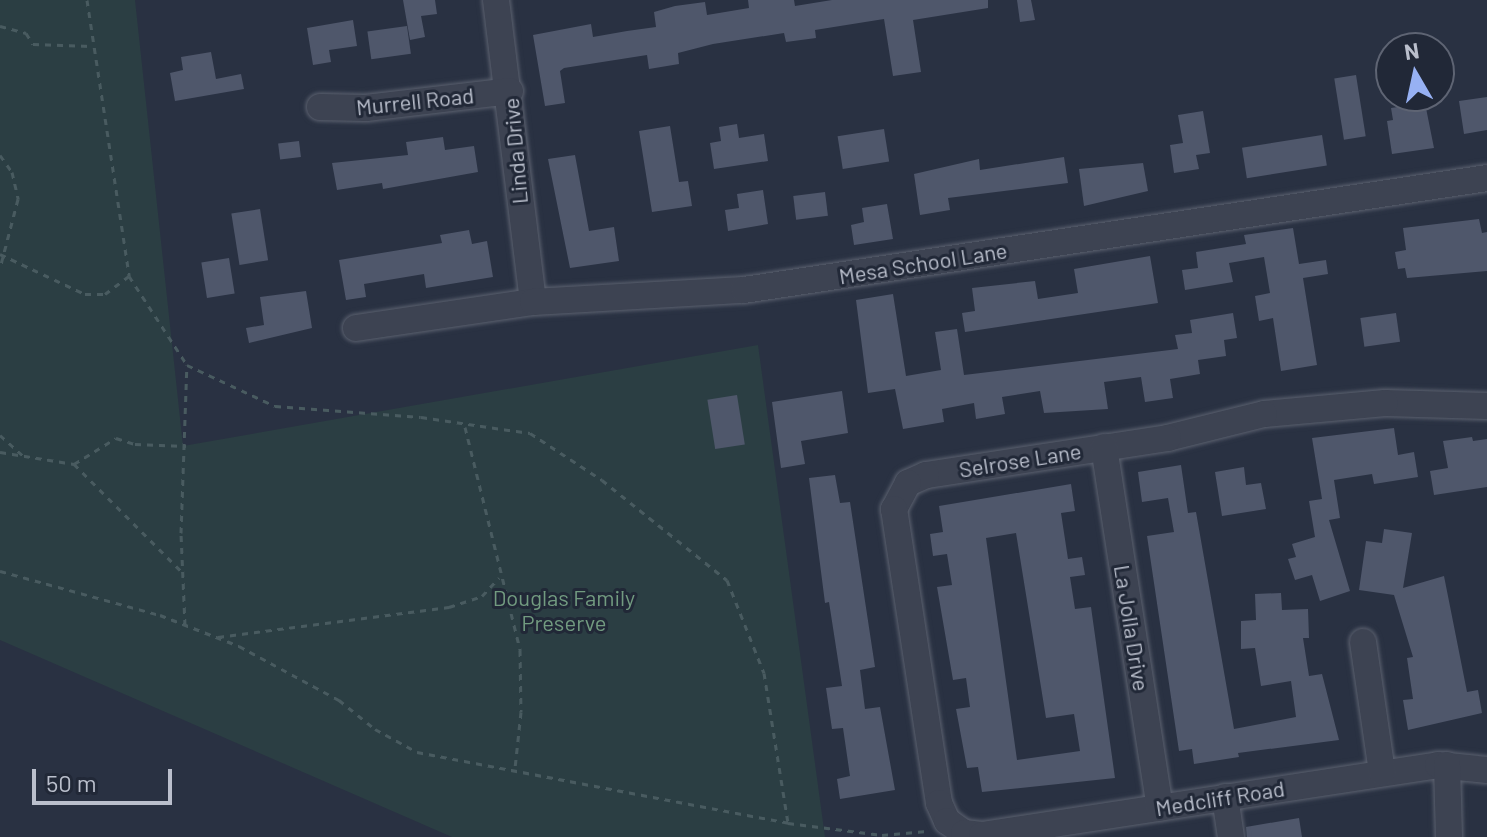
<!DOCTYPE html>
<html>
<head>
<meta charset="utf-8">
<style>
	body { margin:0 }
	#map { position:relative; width:1487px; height:837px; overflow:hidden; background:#293142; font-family:Barlow,sans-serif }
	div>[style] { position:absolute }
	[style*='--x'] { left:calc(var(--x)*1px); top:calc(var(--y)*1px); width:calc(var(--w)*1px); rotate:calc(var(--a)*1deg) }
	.green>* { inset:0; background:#2b3e43 }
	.building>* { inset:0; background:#4f576b; transform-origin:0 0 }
	.path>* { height:3px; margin-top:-1.5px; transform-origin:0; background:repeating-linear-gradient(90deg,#495b60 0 6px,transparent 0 12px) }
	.roads { filter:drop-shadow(0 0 2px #5b616f) drop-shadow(0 0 2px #5b616f) }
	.minor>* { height:26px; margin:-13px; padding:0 13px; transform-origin:13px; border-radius:13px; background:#3d4352 }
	span { translate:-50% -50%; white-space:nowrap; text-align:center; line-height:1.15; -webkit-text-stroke:6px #212837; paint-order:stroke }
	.street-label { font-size:22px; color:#babfcc }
	.park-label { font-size:22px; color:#729b80 }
	.north { position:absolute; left:1375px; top:32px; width:80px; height:80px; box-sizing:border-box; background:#212837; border:2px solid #5e6473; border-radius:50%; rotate:351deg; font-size:22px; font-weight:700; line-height:32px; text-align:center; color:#babfcc }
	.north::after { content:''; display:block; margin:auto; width:28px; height:36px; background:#97b1f3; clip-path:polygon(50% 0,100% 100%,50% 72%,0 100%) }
	.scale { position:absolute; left:32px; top:769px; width:140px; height:36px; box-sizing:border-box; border:4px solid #babfcc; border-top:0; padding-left:10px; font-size:24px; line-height:28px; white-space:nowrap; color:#babfcc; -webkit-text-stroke:6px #212837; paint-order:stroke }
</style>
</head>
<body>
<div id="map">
	<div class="green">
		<div style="clip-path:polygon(0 0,135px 0,183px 446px,758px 345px,825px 837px,452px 837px,0 640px)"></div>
	</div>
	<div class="building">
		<div style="clip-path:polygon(403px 0,435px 0,437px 14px,421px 16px,425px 37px,410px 40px)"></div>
		<div style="clip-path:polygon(748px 0,794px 0,795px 6px,832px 0,988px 0,988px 8px,913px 20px,921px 72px,893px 76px,884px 19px,815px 30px,816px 38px,786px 42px,784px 33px,713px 44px,678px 53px,679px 64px,649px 69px,647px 55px,564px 68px,560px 71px,565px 103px,545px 106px,533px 35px,591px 24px,593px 37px,627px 31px,656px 27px,654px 12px,675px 6px,705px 2px,707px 15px,749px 8px)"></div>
		<div style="clip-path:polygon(1017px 0,1031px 0,1035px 20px,1020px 22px)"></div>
		<div style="clip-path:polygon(353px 20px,357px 46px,329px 50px,331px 62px,313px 65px,307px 28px)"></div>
		<div style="left:407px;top:26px;width:28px;height:40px;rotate:82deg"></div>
		<div style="clip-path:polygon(211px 52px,216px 79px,241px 74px,244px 89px,175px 101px,170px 73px,183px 70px,181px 57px)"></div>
		<div style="left:1356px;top:75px;width:62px;height:22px;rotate:81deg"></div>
		<div style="clip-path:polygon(1487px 97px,1487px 130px,1464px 134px,1459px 101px)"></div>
		<div style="clip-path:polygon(1425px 103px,1434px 148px,1392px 154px,1387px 121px,1393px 120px,1391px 108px)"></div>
		<div style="clip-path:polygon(1203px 111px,1210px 153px,1196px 155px,1199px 169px,1174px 173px,1170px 145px,1183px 143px,1178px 115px)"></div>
		<div style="clip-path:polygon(737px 124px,739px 138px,764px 134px,768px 161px,714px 169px,710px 143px,721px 141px,719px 127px)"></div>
		<div style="clip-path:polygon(670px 126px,679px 182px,688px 181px,692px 206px,652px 212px,639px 131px)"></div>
		<div style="left:884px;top:129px;width:33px;height:47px;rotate:81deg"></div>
		<div style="left:1322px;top:135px;width:31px;height:81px;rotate:81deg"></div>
		<div style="clip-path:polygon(443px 137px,445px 150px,474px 146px,478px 172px,383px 189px,382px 183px,337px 190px,332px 163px,408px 155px,406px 142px)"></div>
		<div style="left:299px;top:141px;width:16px;height:21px;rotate:83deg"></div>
		<div style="clip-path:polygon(575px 155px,589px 231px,614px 227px,619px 261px,570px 268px,548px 159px)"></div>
		<div style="clip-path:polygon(1064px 157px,1068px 183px,948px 198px,950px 210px,920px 215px,914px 174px,979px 159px,980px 170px)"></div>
		<div style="clip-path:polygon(1143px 163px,1148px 191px,1084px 206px,1079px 169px)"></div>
		<div style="clip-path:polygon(763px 190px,768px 224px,728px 231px,725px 210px,739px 208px,737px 194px)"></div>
		<div style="left:825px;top:192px;width:24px;height:32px;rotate:83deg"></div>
		<div style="clip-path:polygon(887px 204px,893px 239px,854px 245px,851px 225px,864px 222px,862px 208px)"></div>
		<div style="left:260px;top:209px;width:52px;height:29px;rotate:81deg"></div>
		<div style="clip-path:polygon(1479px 219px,1482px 233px,1487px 232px,1487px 271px,1407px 278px,1405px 268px,1398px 269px,1395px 252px,1406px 250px,1403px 228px)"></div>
		<div style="clip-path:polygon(1293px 228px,1299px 264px,1326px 260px,1328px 274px,1303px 278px,1317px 365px,1281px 371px,1273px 318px,1259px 321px,1255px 296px,1270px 293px,1264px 257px,1229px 263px,1233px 282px,1185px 290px,1182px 270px,1198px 268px,1196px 252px,1246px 244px,1244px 235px)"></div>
		<div style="clip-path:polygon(469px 230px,472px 244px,487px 241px,493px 277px,426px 288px,424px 274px,364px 284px,366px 297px,346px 300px,339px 260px,442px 243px,440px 235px)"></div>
		<div style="clip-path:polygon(1150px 256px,1158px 303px,965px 332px,962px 313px,975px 311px,972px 288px,1035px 281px,1038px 299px,1078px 293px,1074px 269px)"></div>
		<div style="left:229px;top:258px;width:36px;height:28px;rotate:81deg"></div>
		<div style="clip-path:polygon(306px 291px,312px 328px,249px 343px,246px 328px,264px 325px,260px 297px)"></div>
		<div style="clip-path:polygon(893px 294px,906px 376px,941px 370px,935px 332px,957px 329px,964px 375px,1178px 349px,1175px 335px,1192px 333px,1190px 320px,1233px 313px,1237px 338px,1224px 340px,1226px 356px,1198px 360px,1200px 374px,1170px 379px,1173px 398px,1145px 402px,1141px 377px,1104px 382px,1108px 409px,1044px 413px,1040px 391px,1002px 397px,1005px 414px,976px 419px,974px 403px,942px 409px,944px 422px,903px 429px,895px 389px,868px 393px,856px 300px)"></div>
		<div style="left:1396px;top:313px;width:29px;height:36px;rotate:82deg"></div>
		<div style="clip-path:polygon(842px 391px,848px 433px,801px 441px,805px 464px,781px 468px,772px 402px)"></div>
		<div style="left:737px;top:395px;width:50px;height:30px;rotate:81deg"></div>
		<div style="clip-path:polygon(1394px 428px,1398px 455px,1414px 452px,1418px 477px,1374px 484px,1372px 474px,1334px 480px,1340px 518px,1329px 520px,1350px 591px,1320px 601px,1312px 575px,1295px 580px,1288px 559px,1296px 557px,1292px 544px,1315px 537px,1309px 501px,1322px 499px,1312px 438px)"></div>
		<div style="clip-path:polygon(1472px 437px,1473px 441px,1487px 439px,1487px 487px,1434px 495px,1430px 471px,1448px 468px,1443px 441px)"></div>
		<div style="clip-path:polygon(1181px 465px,1188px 513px,1196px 512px,1234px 729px,1296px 717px,1291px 681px,1261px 686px,1255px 648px,1241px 649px,1241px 621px,1256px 620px,1255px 594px,1281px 593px,1282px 610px,1308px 609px,1309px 638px,1303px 638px,1309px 676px,1322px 674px,1339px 740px,1238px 753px,1239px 757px,1194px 764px,1192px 749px,1179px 751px,1147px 536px,1174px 532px,1168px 498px,1142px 502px,1138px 472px)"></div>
		<div style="clip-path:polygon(1244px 467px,1246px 485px,1261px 483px,1266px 509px,1222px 516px,1215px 472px)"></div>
		<div style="clip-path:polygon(835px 475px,840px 503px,850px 502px,875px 667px,860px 670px,865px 709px,880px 707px,895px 790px,840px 799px,837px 779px,850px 776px,843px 728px,832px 729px,826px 688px,842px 686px,829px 602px,825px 603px,809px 478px)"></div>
		<div style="clip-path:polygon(evenodd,1071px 484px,1075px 511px,1061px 513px,1068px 559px,1082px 557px,1085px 575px,1070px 577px,1075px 609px,1091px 607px,1115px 778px,982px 792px,978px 767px,967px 768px,956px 709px,970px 707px,966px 678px,953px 680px,937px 587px,952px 585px,947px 554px,933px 556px,930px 534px,943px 532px,939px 506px,1071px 484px,1016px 533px,1046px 718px,1074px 714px,1080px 751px,1017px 760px,986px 538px,1016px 533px)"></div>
		<div style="clip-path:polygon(1384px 529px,1412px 533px,1403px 588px,1444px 576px,1467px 692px,1478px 690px,1482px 713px,1408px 730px,1403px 700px,1413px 699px,1407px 658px,1413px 657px,1394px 595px,1359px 590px,1366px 541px,1382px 543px)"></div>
		<div style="clip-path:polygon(1299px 818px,1302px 837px,1247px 837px,1246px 827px)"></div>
	</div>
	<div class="path">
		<div style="--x:87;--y:0;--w:279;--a:81.3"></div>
		<div style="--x:129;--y:276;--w:106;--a:56.9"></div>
		<div style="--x:187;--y:365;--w:97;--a:25"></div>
		<div style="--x:275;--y:406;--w:146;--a:4.3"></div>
		<div style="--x:421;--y:417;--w:110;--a:8.4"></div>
		<div style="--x:530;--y:433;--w:86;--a:33.1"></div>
		<div style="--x:602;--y:480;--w:160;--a:38.7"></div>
		<div style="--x:727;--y:580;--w:100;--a:68.3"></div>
		<div style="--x:764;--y:673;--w:152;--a:80.9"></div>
		<div style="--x:0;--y:26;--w:27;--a:15"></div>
		<div style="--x:26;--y:33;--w:13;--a:58"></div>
		<div style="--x:33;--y:44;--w:58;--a:2"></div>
		<div style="--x:0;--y:155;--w:21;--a:55"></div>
		<div style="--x:12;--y:172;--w:28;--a:77"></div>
		<div style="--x:18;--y:199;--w:71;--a:104.6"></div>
		<div style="--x:0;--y:254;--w:94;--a:25.2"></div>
		<div style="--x:85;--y:294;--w:20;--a:0"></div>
		<div style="--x:105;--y:294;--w:30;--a:-37"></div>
		<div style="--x:465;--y:427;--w:230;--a:76.1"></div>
		<div style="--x:520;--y:650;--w:62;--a:89.1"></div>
		<div style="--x:521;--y:712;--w:56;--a:96.1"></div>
		<div style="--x:0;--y:435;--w:31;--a:42"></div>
		<div style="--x:0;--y:452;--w:75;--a:9.2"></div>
		<div style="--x:74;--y:464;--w:49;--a:-31.8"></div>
		<div style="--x:116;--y:438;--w:20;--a:18"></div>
		<div style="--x:135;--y:444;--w:51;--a:2.2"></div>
		<div style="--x:74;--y:464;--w:154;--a:45"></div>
		<div style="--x:0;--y:571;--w:166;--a:15.4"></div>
		<div style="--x:160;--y:615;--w:85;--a:21.4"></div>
		<div style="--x:239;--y:646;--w:114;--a:28.4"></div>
		<div style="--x:339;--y:700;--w:46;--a:38.9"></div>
		<div style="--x:375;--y:729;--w:48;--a:28.7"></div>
		<div style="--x:417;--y:752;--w:378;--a:10.8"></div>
		<div style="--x:788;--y:823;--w:95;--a:7.3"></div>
		<div style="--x:882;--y:835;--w:45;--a:-5.1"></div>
		<div style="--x:185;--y:625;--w:92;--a:-92.5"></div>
		<div style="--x:181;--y:533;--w:168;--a:-88"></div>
		<div style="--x:218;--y:637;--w:233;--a:-7.4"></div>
		<div style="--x:449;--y:607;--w:35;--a:-18"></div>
		<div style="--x:482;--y:596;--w:25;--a:-47"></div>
	</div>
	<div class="roads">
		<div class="minor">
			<div style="--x:496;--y:0;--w:304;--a:83"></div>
			<div style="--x:320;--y:107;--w:46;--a:1.2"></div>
			<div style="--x:366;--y:108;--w:145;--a:-6.7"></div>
			<div style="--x:356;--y:328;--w:179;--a:-8.4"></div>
			<div style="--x:533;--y:302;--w:211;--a:-3.3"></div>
			<div style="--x:744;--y:290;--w:751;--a:-8.57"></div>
			<div style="--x:1487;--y:406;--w:102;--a:-178.3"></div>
			<div style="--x:1385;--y:403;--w:121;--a:174.8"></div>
			<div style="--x:1264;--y:414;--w:99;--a:166"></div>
			<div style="--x:1168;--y:438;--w:245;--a:171.3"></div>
			<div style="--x:926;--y:475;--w:20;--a:156"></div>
			<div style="--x:908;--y:483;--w:30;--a:118"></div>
			<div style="--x:894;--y:509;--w:297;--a:81.3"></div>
			<div style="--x:939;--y:803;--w:20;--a:66"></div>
			<div style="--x:947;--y:821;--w:21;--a:35"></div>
			<div style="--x:964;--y:833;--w:18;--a:6"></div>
			<div style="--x:982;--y:835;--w:461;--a:-8.7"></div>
			<div style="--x:1438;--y:765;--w:49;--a:5.8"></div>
			<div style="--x:1104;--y:447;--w:365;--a:81.2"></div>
			<div style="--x:1363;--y:642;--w:132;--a:81.7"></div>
			<div style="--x:1447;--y:765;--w:72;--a:88.4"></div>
			<div style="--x:1225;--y:797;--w:40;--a:81.5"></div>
		</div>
	</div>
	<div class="street-label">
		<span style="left:415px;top:101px;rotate:-6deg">Murrell Road</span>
		<span style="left:515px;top:151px;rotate:-95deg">Linda Drive</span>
		<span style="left:923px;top:263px;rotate:-9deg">Mesa School Lane</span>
		<span style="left:1020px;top:460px;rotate:-9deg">Selrose Lane</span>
		<span style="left:1132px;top:628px;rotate:81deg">La Jolla Drive</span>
		<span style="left:1220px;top:798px;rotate:-9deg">Medcliff Road</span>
	</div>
	<div class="park-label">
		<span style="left:564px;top:610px">Douglas Family<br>Preserve</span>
	</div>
	<div class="north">N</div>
	<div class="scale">50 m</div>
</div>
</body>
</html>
